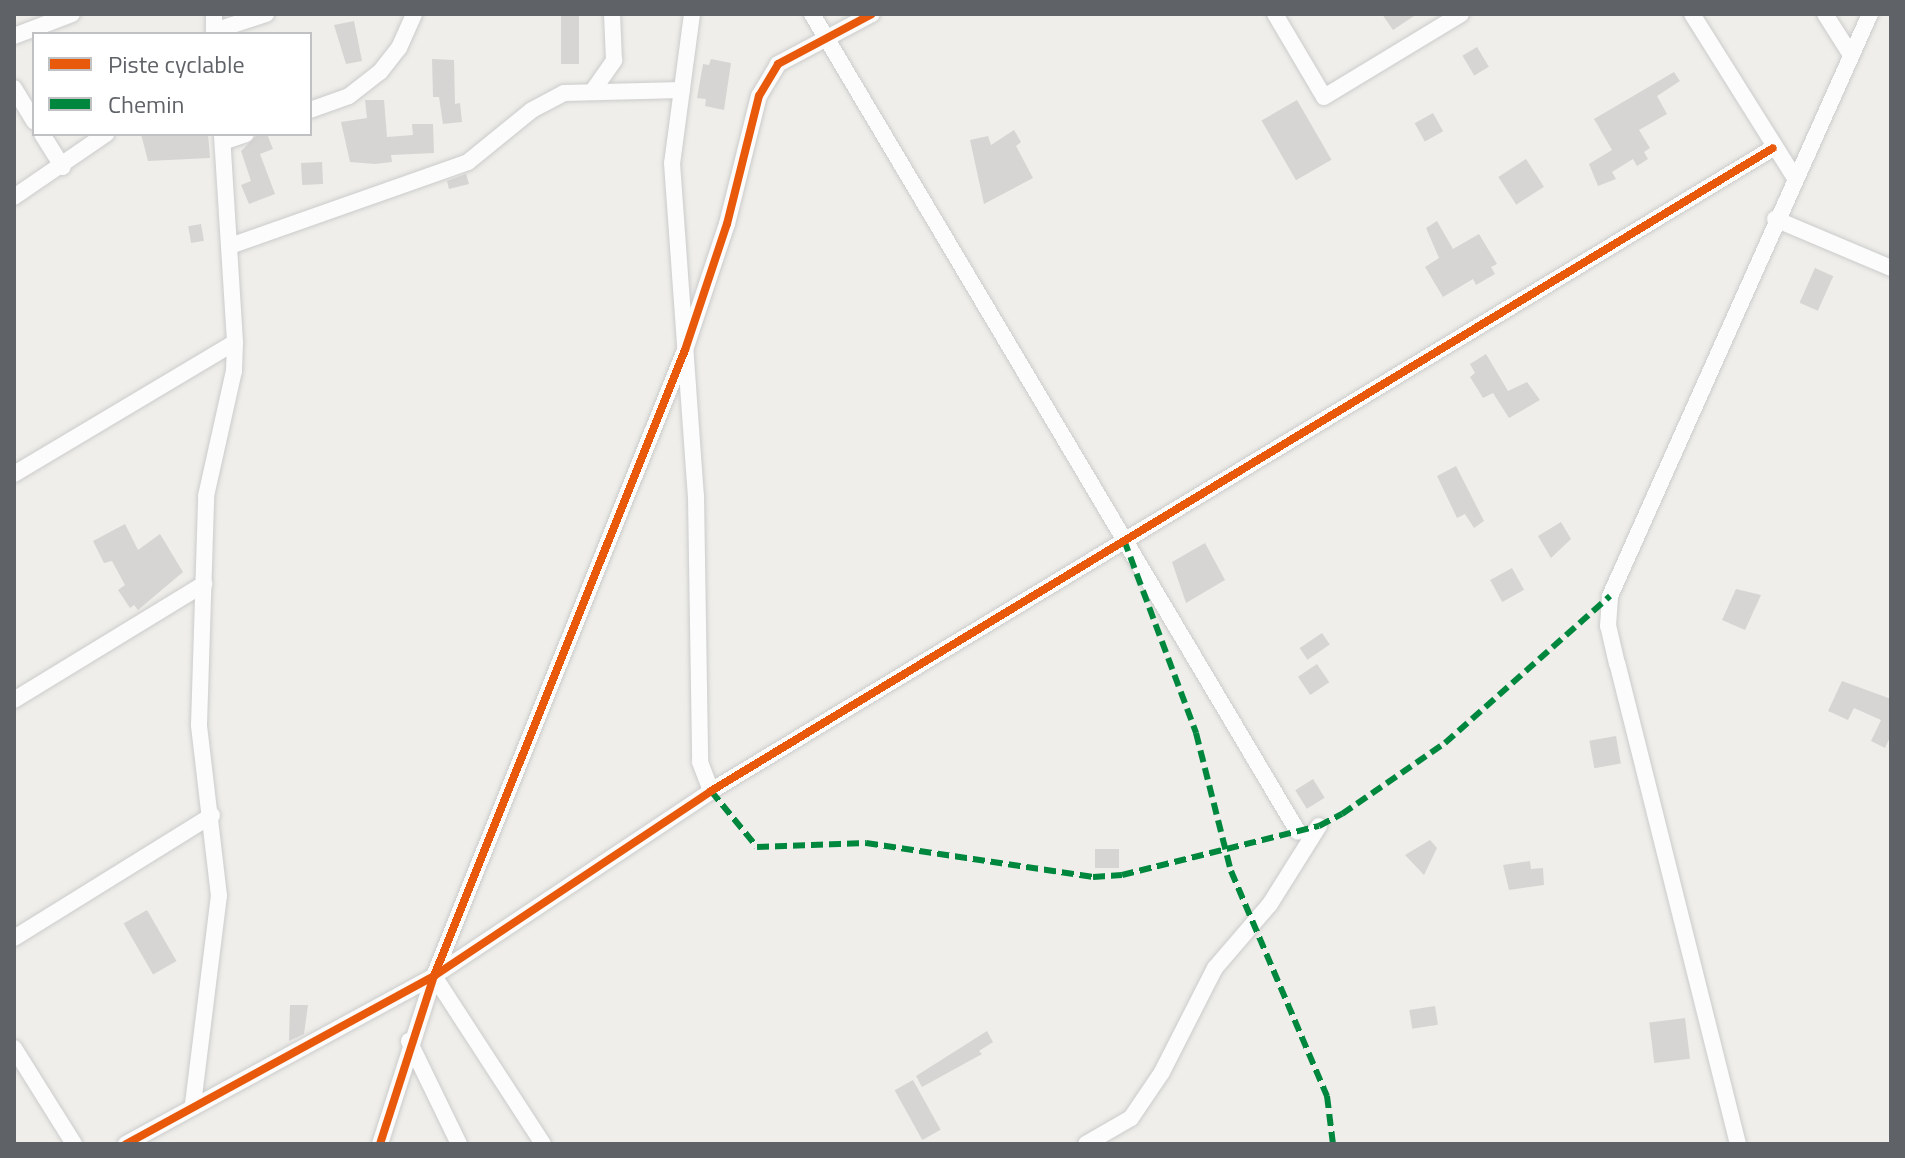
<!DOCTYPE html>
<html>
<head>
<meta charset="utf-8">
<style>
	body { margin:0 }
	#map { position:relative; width:1905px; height:1158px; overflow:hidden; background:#efeeea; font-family:"Titillium Web",sans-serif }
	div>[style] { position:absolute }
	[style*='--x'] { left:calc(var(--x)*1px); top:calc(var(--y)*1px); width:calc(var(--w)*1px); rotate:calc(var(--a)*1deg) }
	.building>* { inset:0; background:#d6d5d3; transform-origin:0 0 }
	.roads { filter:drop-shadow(0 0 2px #cbcccc) drop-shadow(0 0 2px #cbcccc) }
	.minor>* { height:16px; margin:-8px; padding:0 8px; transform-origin:8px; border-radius:8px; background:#fdfcfc }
	.quiet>* { height:6px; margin-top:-3px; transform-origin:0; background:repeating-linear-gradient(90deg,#00873e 0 12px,transparent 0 18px) }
	.cycleway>* { height:8px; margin:-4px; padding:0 4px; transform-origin:4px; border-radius:4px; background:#e8590c }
	span { translate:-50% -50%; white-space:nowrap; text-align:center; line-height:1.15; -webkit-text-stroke:7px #fff; paint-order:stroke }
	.frame { position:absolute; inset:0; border:16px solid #5f6368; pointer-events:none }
	.legend { position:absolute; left:32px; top:32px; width:280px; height:104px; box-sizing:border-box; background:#fff; border:2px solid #bfc1c3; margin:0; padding:10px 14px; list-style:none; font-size:24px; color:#5f6368 }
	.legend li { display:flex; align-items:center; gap:16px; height:40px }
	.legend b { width:40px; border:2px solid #bfc1c3 }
</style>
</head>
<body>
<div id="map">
	<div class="building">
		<div style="left:561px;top:14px;width:18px;height:50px"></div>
		<div style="clip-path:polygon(1382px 14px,1417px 14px,1393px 30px)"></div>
		<div style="clip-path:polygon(354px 21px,362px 61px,346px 64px,334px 25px)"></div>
		<div style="left:1477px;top:47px;width:23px;height:17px;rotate:59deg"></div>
		<div style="clip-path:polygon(432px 59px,454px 60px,455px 104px,460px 103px,462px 122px,443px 124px,439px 97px,433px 97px)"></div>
		<div style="clip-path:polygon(711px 59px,731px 63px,724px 110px,705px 106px,706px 99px,697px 98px,703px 64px,709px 65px)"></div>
		<div style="clip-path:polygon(1674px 72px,1680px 81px,1657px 96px,1667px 114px,1639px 130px,1650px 148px,1644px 152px,1648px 159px,1637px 166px,1633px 159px,1612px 172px,1616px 179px,1598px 186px,1589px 164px,1612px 150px,1594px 119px)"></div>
		<div style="clip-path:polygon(365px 100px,384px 100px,387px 137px,413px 135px,412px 124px,433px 124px,434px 153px,391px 155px,392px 162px,375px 164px,350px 162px,341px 122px,367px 118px)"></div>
		<div style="left:1297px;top:100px;width:69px;height:41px;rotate:60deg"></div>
		<div style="left:1433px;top:113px;width:21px;height:21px;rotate:61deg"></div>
		<div style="clip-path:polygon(1014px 130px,1021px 142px,1016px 146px,1033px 178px,984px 204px,970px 140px,988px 136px,991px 145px)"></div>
		<div style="clip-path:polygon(141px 134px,208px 134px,210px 158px,148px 161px)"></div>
		<div style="clip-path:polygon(267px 134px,273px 149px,260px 154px,275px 194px,249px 204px,241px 185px,251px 181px,241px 151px,257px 135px)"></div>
		<div style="left:1526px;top:159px;width:33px;height:33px;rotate:57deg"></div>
		<div style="left:322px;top:162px;width:22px;height:21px;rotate:87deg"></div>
		<div style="clip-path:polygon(466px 174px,469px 184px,449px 189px,447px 181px)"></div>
		<div style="clip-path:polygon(1437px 221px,1453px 249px,1479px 234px,1497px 264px,1491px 267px,1495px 274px,1476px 285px,1473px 279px,1443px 297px,1425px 267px,1439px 258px,1426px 228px)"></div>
		<div style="left:201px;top:224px;width:17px;height:13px;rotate:80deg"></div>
		<div style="left:1815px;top:268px;width:20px;height:38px;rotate:24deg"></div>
		<div style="clip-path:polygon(1486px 354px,1508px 391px,1527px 382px,1540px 400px,1509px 418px,1493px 393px,1483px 398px,1470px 377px,1475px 373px,1470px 364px)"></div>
		<div style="clip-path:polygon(1456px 466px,1484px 521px,1474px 528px,1465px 514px,1457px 518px,1437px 476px)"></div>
		<div style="clip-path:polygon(1561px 522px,1571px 539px,1551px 558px,1538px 536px)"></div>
		<div style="clip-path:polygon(125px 524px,138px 550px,160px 534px,183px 572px,138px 610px,134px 605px,130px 608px,118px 590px,125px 585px,112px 561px,104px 563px,93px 541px)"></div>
		<div style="clip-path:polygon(1205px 543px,1225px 580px,1186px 603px,1172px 562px)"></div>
		<div style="left:1512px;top:568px;width:25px;height:25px;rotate:61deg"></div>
		<div style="clip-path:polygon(1736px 589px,1761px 595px,1745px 630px,1722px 620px)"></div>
		<div style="left:1322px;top:633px;width:14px;height:27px;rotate:56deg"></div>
		<div style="left:1317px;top:664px;width:22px;height:23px;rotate:56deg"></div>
		<div style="clip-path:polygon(1842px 681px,1891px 699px,1891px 735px,1885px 748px,1871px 741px,1881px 720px,1854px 708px,1848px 720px,1828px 711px)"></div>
		<div style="left:1616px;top:736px;width:28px;height:27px;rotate:80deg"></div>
		<div style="left:1313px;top:779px;width:22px;height:21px;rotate:58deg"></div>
		<div style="clip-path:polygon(1430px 840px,1437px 848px,1424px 875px,1405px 855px)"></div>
		<div style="left:1095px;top:849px;width:24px;height:19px"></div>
		<div style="clip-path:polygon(1530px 861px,1531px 869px,1543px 868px,1544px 885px,1509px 890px,1503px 865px)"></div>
		<div style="left:147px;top:910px;width:59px;height:27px;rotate:60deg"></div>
		<div style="clip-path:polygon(290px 1005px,308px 1005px,304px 1034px,289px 1041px)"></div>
		<div style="left:1435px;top:1006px;width:19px;height:26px;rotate:81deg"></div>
		<div style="left:1685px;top:1018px;width:41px;height:36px;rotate:83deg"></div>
		<div style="clip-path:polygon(987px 1031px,993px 1042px,979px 1051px,982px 1054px,922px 1087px,916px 1076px)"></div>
		<div style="left:913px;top:1080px;width:57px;height:21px;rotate:61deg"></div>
	</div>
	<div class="roads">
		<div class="minor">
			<div style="--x:214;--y:14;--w:20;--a:90"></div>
			<div style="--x:692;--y:14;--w:150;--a:97.6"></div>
			<div style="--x:672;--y:163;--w:334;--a:85.9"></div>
			<div style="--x:696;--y:496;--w:266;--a:89.1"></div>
			<div style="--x:700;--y:762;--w:31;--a:69"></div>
			<div style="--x:812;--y:14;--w:951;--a:59.28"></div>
			<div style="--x:1275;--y:14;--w:96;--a:59.4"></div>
			<div style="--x:1324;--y:97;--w:160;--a:-31.2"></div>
			<div style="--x:1692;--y:14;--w:194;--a:57.9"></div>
			<div style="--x:1825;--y:14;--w:49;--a:57.6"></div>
			<div style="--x:214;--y:31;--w:55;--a:-18.1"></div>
			<div style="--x:14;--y:36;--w:62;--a:-20.8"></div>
			<div style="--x:14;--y:88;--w:39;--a:59"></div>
			<div style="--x:592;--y:92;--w:39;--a:-55"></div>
			<div style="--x:614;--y:60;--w:46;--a:-92.5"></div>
			<div style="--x:310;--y:110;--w:41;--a:-19.7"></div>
			<div style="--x:349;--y:96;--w:39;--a:-38"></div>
			<div style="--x:380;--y:72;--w:31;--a:-52"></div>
			<div style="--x:399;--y:48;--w:37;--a:-66"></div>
			<div style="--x:42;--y:134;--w:39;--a:58"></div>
			<div style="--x:223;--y:142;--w:24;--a:-19"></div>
			<div style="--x:14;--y:197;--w:112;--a:-34.4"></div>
			<div style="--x:1775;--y:219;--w:126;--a:22.9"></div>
			<div style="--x:230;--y:246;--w:252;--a:-19.4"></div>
			<div style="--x:468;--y:162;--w:82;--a:-39.1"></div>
			<div style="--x:532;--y:110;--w:36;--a:-28"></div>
			<div style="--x:564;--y:93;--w:118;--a:-1.5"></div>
			<div style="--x:14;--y:474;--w:257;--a:-30.8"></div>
			<div style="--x:14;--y:700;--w:223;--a:-31.4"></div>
			<div style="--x:14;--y:938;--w:233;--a:-31.8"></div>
			<div style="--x:434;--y:976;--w:200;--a:57"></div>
			<div style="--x:409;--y:1041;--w:114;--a:64.1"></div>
			<div style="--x:14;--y:1048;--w:113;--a:58"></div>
			<div style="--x:193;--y:1104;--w:210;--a:-82.9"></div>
			<div style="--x:219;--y:896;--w:172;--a:-96.7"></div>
			<div style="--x:199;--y:725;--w:229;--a:-88.2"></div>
			<div style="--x:206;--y:496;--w:128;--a:-77.4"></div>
			<div style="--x:234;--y:371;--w:29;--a:-88"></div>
			<div style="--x:235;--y:342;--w:208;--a:-93.6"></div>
			<div style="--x:126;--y:1144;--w:351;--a:-28.6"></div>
			<div style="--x:434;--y:976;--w:333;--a:-33.7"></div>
			<div style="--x:711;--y:791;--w:1241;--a:-31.19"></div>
			<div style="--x:380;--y:1144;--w:176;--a:-72.2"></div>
			<div style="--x:434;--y:976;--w:674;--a:-68.15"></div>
			<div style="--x:685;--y:350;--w:133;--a:-71.6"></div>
			<div style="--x:727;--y:224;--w:132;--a:-76"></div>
			<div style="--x:759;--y:96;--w:37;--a:-59"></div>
			<div style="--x:778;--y:64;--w:106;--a:-28"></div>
			<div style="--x:1086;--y:1144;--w:52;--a:-30"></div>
			<div style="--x:1131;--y:1118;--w:55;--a:-56"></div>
			<div style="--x:1162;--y:1072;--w:117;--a:-63"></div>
			<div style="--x:1215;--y:968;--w:84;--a:-49.3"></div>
			<div style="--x:1270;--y:904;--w:92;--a:-57.9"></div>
			<div style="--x:1738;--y:1144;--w:495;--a:-104.1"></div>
			<div style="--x:1617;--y:664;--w:39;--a:-103"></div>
			<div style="--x:1608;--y:626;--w:30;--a:-86"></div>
			<div style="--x:1610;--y:596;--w:637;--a:-65.93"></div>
		</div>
	</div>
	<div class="quiet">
		<div style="--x:1124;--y:540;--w:206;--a:69.5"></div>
		<div style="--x:1196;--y:733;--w:142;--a:75.8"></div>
		<div style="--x:1231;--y:871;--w:245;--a:66.9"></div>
		<div style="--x:1327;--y:1096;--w:48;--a:82.9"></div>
		<div style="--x:711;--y:791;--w:72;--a:50.6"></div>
		<div style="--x:757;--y:847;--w:109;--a:-2.1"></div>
		<div style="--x:866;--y:843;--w:230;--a:8.5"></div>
		<div style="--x:1093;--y:877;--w:29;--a:-4"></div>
		<div style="--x:1122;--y:875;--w:203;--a:-14"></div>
		<div style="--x:1319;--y:826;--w:26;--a:-28"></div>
		<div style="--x:1342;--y:814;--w:125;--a:-34.6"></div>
		<div style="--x:1445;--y:743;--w:221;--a:-41.7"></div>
	</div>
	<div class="cycleway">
		<div style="--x:126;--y:1144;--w:351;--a:-28.6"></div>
		<div style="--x:434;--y:976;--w:333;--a:-33.7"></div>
		<div style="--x:711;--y:791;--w:1241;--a:-31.19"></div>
		<div style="--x:380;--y:1144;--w:176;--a:-72.2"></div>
		<div style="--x:434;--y:976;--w:674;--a:-68.15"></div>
		<div style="--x:685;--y:350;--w:133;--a:-71.6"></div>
		<div style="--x:727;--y:224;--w:132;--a:-76"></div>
		<div style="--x:759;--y:96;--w:37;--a:-59"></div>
		<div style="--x:778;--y:64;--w:106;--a:-28"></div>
	</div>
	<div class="frame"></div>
	<ul class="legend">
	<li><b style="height:10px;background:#e8590c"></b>Piste cyclable</li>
	<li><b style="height:10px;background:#00873e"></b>Chemin</li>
	</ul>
</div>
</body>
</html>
